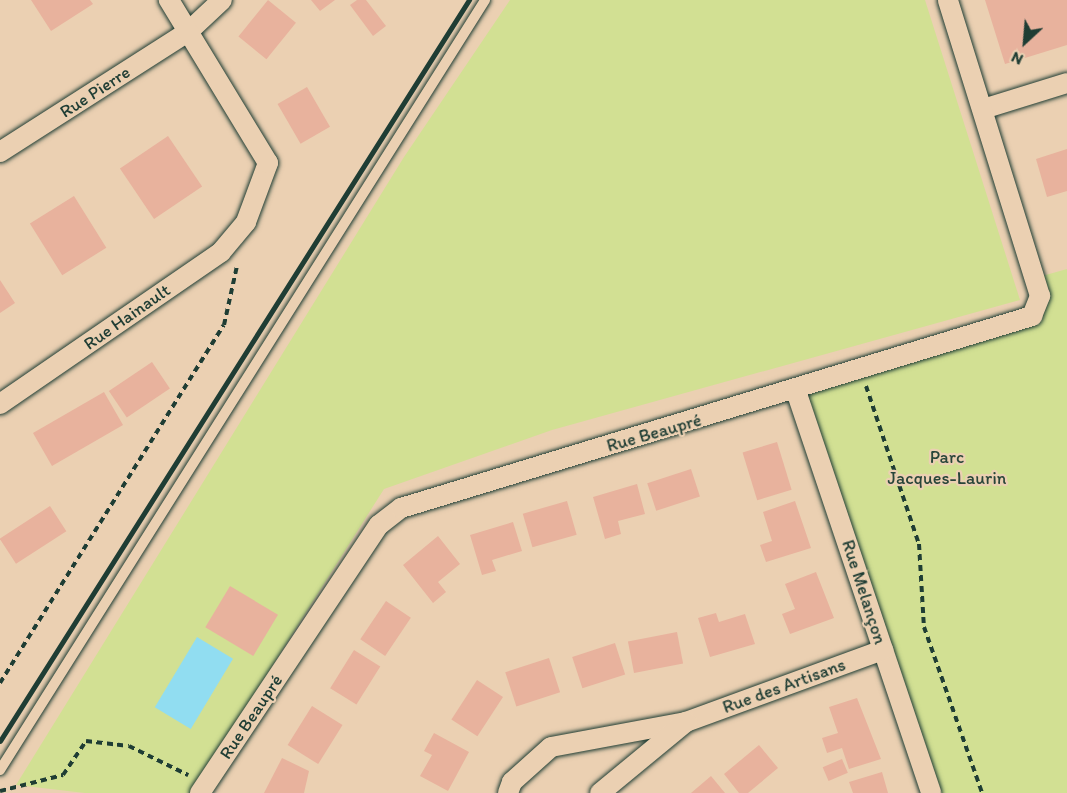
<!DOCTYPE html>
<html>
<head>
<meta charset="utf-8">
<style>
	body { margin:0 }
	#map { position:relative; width:1067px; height:793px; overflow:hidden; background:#ebd0b2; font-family:Itim,sans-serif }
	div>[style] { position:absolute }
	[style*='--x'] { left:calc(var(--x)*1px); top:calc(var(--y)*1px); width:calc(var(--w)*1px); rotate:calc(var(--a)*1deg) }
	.green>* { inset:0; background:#d2e093 }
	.water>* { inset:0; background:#91ddf1; transform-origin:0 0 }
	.building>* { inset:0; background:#e8b29d; transform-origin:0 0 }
	.path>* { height:4px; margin-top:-2px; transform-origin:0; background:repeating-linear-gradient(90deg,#1f3d34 0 6px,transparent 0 10.5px) }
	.roads { filter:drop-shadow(0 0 2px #1f3d34) drop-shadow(0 0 2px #1f3d34) }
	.lane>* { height:10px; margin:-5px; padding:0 5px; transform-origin:5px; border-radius:5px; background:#ebd0b2 }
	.street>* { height:20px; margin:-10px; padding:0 10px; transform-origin:10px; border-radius:10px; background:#ebd0b2 }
	.rail>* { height:4.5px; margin:-2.25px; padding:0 2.25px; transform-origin:2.25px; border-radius:2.25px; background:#1f3d34 }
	span { translate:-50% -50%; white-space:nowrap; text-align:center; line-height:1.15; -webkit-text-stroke:4.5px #ebd0b2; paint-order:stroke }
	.street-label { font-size:18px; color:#1f3d34 }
	.park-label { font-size:18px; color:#284539 }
	.north { position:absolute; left:995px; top:12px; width:60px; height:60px; -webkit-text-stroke:4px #ebd0b2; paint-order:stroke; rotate:206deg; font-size:16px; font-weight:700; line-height:24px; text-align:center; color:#1f3d34 }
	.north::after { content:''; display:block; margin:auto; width:21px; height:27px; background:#1f3d34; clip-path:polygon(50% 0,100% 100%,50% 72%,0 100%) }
</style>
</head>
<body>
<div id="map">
	<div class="green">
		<div style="clip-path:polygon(510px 0,925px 0,1020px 300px,552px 430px,384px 489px,192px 793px,85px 793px,16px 785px,404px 157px)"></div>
		<div style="clip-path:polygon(1067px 269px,1067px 793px,931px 793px,796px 391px,1032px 316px,1035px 278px)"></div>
	</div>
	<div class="water">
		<div style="left:197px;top:637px;width:42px;height:82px;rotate:31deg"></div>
	</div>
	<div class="building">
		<div style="clip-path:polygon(31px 0,90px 0,93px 4px,51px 31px)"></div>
		<div style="left:268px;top:0;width:36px;height:47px;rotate:39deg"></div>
		<div style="clip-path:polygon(311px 0,335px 0,320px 11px)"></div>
		<div style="clip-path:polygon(357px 0,366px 0,386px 26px,373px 36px,350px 5px)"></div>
		<div style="clip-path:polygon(985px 0,1067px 0,1067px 45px,1005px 64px)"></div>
		<div style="left:307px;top:87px;width:46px;height:34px;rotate:60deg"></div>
		<div style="left:168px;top:136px;width:61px;height:58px;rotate:56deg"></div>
		<div style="clip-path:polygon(1067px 149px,1067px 191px,1047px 197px,1036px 159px)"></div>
		<div style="left:74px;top:196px;width:61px;height:52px;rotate:58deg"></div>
		<div style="clip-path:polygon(0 280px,15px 303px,0 313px)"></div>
		<div style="left:152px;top:362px;width:32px;height:52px;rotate:56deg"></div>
		<div style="left:104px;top:392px;width:38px;height:82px;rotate:60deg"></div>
		<div style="left:777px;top:442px;width:50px;height:36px;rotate:73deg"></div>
		<div style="left:691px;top:469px;width:29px;height:46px;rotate:72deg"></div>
		<div style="clip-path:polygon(637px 484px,645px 514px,618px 521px,621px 534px,605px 539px,593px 497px)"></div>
		<div style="left:567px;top:501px;width:35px;height:46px;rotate:74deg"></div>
		<div style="clip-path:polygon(795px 501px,811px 548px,766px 562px,760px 545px,772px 541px,763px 512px)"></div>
		<div style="left:50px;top:506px;width:30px;height:60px;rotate:57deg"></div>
		<div style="clip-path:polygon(513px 522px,522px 551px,492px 560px,496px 571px,482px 575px,470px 535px)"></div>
		<div style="clip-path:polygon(438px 536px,460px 564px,438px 582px,446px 592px,433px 603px,403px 565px)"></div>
		<div style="clip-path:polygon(816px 572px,834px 618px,790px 634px,782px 614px,795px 609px,785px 584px)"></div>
		<div style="left:230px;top:586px;width:56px;height:48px;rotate:31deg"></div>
		<div style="left:386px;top:601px;width:30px;height:46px;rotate:34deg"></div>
		<div style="clip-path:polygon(716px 613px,719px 622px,745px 614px,755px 644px,710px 657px,698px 618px)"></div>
		<div style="left:677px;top:632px;width:32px;height:50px;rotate:79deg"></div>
		<div style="left:615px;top:643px;width:33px;height:45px;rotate:72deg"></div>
		<div style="left:354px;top:650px;width:31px;height:45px;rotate:32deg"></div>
		<div style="left:549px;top:658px;width:36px;height:46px;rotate:72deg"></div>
		<div style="left:477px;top:680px;width:31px;height:47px;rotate:33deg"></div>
		<div style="clip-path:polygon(857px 698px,881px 759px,849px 769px,842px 748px,827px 753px,822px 738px,838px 733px,829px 707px)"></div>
		<div style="left:312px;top:706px;width:36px;height:46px;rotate:32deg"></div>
		<div style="clip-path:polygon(434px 733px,469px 752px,448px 791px,420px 776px,432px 755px,424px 751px)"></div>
		<div style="clip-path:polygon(759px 745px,778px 768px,748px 793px,739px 793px,724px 774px)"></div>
		<div style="clip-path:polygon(282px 758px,309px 771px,304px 793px,264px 793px)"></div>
		<div style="left:842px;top:759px;width:15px;height:21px;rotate:67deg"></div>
		<div style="clip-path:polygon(882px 772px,888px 793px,853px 793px,849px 782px)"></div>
		<div style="clip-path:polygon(711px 776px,725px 793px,691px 793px)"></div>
	</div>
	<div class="path">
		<div style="--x:866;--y:386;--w:167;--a:71.5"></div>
		<div style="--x:919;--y:544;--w:83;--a:86.6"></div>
		<div style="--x:924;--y:627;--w:176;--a:70.7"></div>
		<div style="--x:0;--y:683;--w:422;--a:-58"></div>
		<div style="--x:224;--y:325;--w:60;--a:-77.6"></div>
		<div style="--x:0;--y:791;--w:65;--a:-14.3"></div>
		<div style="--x:63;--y:775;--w:41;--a:-55.9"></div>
		<div style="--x:86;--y:741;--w:43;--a:6.6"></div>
		<div style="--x:129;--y:746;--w:66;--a:26.2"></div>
	</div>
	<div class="roads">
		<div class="lane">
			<div style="--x:0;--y:770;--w:910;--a:-57.79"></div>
		</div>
		<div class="street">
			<div style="--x:983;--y:109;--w:88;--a:-17.2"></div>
			<div style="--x:0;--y:152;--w:224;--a:-32.6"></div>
			<div style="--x:189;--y:31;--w:45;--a:-43.2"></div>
			<div style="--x:796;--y:391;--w:424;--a:71.4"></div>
			<div style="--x:0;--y:404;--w:268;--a:-34.5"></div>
			<div style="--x:221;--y:252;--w:39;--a:-50"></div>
			<div style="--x:246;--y:222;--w:63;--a:-69.6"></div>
			<div style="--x:268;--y:163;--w:191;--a:-121.3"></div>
			<div style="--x:200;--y:793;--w:322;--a:-56.3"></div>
			<div style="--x:379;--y:525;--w:28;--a:-38"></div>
			<div style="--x:401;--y:508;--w:660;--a:-16.92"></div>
			<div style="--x:1032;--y:316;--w:22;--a:-68"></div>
			<div style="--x:1040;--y:296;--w:310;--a:-107.3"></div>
			<div style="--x:508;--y:793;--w:12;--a:-70"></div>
			<div style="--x:512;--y:782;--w:52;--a:-41.9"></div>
			<div style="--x:551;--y:747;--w:137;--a:-10.5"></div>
			<div style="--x:686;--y:722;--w:210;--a:-20.1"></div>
			<div style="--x:600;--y:793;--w:112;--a:-39.5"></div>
		</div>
	</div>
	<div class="rail">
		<div style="--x:0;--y:741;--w:877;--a:-57.67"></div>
	</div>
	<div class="street-label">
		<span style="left:95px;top:92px;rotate:-33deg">Rue Pierre</span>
		<span style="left:127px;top:317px;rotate:-35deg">Rue Hainault</span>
		<span style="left:654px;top:433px;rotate:-16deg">Rue Beaupré</span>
		<span style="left:864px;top:592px;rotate:72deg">Rue Melançon</span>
		<span style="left:784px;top:686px;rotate:-20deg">Rue des Artisans</span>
		<span style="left:251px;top:717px;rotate:-56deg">Rue Beaupré</span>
	</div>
	<div class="park-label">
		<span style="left:947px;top:468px">Parc<br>Jacques-Laurin</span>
	</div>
	<div class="north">N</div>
</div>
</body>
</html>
